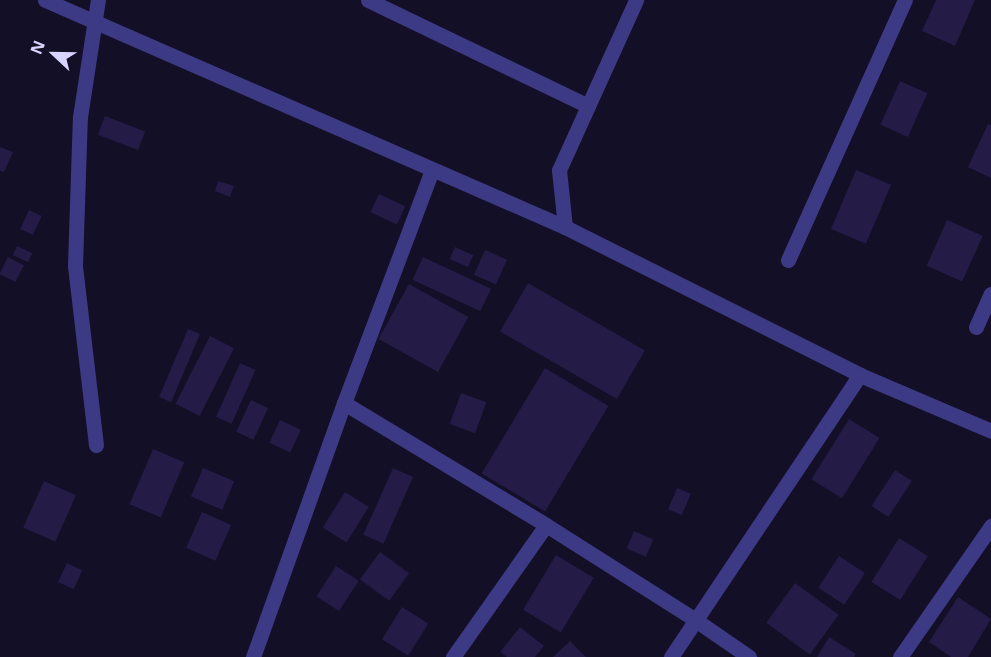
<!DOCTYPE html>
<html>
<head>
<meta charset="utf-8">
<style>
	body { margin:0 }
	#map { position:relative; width:991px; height:657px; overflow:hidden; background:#130f26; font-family:"Noto Sans",sans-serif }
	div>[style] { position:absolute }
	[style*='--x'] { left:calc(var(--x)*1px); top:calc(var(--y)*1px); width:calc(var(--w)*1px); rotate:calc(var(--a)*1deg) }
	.building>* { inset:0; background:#241b47; transform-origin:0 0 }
	.minor>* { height:15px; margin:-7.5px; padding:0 7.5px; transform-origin:7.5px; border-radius:7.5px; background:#3d3a85 }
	span { translate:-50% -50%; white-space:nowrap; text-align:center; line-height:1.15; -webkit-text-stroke:4.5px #130f26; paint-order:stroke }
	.north { position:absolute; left:24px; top:24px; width:60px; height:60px; -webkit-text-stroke:4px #130f26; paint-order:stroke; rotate:292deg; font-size:16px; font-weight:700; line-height:24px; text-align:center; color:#d9d4ff }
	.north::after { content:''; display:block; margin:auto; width:21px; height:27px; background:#d9d4ff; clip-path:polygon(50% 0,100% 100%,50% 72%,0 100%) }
</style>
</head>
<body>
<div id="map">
	<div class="building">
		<div style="clip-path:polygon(936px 0,975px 0,955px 46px,922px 31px)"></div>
		<div style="left:900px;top:81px;width:30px;height:48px;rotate:24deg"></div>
		<div style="left:105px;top:116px;width:43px;height:20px;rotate:21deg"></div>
		<div style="clip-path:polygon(988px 124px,991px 125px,991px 178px,968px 167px)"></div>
		<div style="clip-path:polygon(0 147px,13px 152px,4px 172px,0 171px)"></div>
		<div style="left:856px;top:170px;width:38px;height:64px;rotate:23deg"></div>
		<div style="clip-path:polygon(218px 181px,234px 186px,230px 197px,215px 191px)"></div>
		<div style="left:379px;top:194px;width:29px;height:20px;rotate:25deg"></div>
		<div style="left:29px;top:210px;width:14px;height:21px;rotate:25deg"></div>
		<div style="left:947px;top:220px;width:39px;height:50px;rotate:24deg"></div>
		<div style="left:17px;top:246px;width:17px;height:10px;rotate:25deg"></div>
		<div style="left:455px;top:247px;width:20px;height:13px;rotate:24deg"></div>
		<div style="left:485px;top:250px;width:24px;height:27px;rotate:24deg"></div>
		<div style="left:8px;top:257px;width:18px;height:19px;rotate:27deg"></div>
		<div style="left:423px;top:257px;width:75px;height:25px;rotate:25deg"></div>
		<div style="left:528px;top:283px;width:135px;height:56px;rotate:30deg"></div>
		<div style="left:409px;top:284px;width:68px;height:63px;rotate:29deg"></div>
		<div style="left:188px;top:329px;width:13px;height:74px;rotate:23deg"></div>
		<div style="left:210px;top:336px;width:27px;height:76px;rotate:27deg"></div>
		<div style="left:240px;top:363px;width:17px;height:59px;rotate:24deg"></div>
		<div style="left:545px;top:368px;width:74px;height:123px;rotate:31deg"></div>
		<div style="left:461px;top:393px;width:27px;height:33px;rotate:20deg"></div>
		<div style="left:251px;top:400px;width:19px;height:35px;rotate:25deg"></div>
		<div style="left:849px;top:419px;width:36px;height:71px;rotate:32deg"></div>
		<div style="left:280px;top:420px;width:23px;height:25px;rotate:25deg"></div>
		<div style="left:153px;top:449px;width:34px;height:60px;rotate:23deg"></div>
		<div style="left:203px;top:468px;width:34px;height:31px;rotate:23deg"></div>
		<div style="left:393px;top:468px;width:22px;height:73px;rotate:24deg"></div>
		<div style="left:895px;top:470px;width:20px;height:43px;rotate:33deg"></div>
		<div style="left:44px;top:481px;width:35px;height:51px;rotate:24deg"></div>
		<div style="left:677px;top:488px;width:15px;height:23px;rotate:23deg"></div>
		<div style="left:345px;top:492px;width:28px;height:42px;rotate:32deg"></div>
		<div style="left:202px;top:512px;width:32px;height:39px;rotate:24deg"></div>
		<div style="left:634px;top:531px;width:21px;height:19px;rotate:23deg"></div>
		<div style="left:899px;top:538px;width:34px;height:52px;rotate:32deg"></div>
		<div style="left:380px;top:552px;width:36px;height:34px;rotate:36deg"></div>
		<div style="left:556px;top:555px;width:44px;height:64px;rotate:31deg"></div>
		<div style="left:839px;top:556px;width:31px;height:38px;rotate:33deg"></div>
		<div style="left:67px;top:563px;width:17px;height:21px;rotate:25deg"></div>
		<div style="left:336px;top:566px;width:27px;height:36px;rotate:33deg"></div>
		<div style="left:795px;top:583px;width:54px;height:49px;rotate:36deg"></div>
		<div style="clip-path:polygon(958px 597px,991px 619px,968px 657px,951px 657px,929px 642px)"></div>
		<div style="left:402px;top:607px;width:31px;height:38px;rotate:32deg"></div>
		<div style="clip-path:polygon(520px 627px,544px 646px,535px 657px,507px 657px,500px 652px)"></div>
		<div style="clip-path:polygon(829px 637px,856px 654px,854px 657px,817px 657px)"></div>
		<div style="clip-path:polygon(570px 641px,586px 657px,553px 657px)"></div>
	</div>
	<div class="minor">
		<div style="--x:45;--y:0;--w:567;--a:23.58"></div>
		<div style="--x:565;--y:227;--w:330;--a:26.6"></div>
		<div style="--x:860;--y:375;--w:142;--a:23.1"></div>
		<div style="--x:368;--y:0;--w:244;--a:25.7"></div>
		<div style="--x:565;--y:227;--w:57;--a:-96"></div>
		<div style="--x:559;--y:170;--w:187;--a:-65.6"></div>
		<div style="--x:788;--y:260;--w:285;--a:-65.8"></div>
		<div style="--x:976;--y:327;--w:36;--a:-66"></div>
		<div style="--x:344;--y:403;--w:236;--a:31.1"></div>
		<div style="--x:546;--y:525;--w:175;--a:32.4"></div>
		<div style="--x:694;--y:619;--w:67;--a:34.6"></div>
		<div style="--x:96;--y:445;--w:181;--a:-96.7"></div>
		<div style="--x:75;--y:265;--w:148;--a:-88.1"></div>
		<div style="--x:80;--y:117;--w:118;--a:-81.3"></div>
		<div style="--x:253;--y:657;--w:270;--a:-70.3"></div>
		<div style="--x:344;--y:403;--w:249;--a:-69.3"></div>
		<div style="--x:453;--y:657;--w:161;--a:-54.8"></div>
		<div style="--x:671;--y:657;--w:339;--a:-56.2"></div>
		<div style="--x:900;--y:657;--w:160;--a:-55.2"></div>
	</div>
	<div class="north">N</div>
</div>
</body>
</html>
